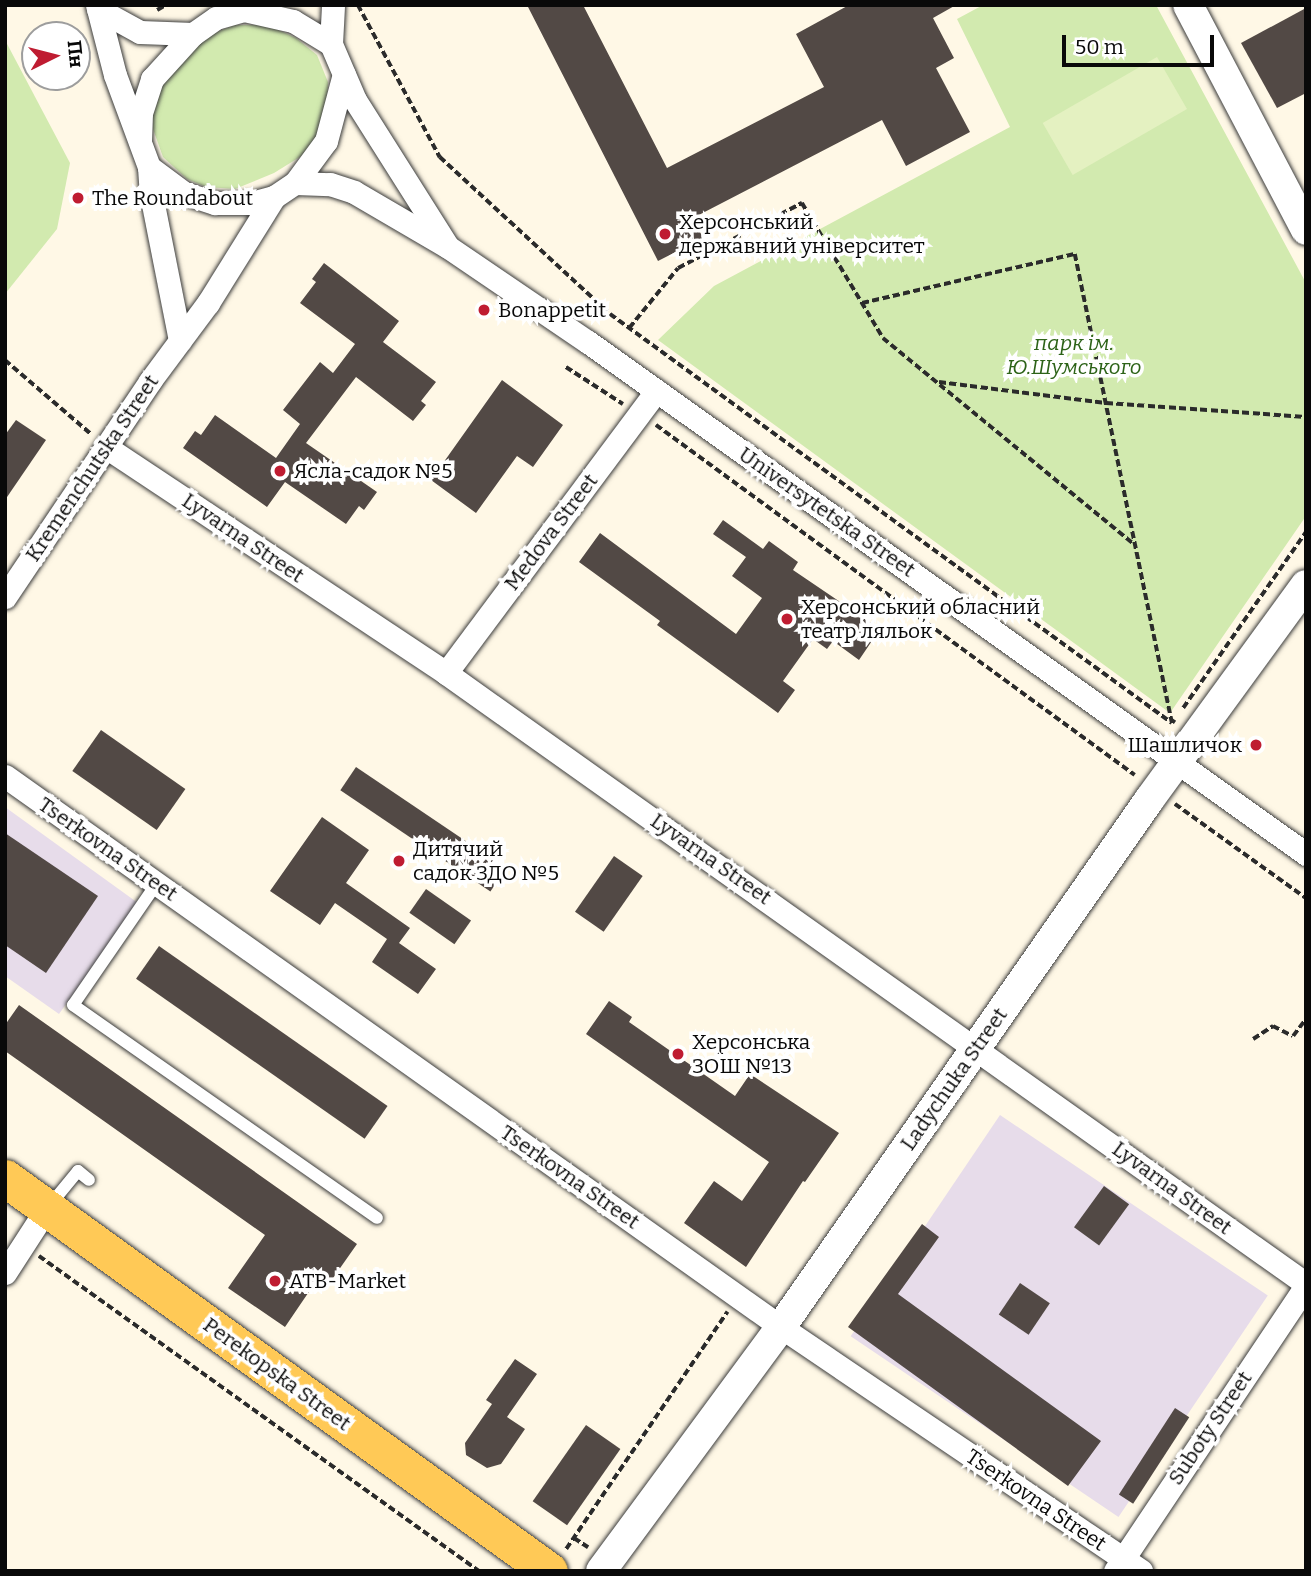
<!DOCTYPE html>
<html>
<head>
<meta charset="utf-8">
<style>
	body { margin:0 }
	#map { position:relative; width:1311px; height:1576px; overflow:hidden; background:#fff8e6; font-family:Bitter,serif }
	div>[style] { position:absolute }
	[style*='--x'] { left:calc(var(--x)*1px); top:calc(var(--y)*1px); width:calc(var(--w)*1px); rotate:calc(var(--a)*1deg) }
	.industrial>* { inset:0; background:#e7dcea; transform-origin:0 0 }
	.green>* { inset:0; background:#d2eaaf }
	.pitch>* { inset:0; background:#e4f1c1; transform-origin:0 0 }
	.building>* { inset:0; background:#524945; transform-origin:0 0 }
	.path>* { height:3.5px; margin-top:-1.75px; transform-origin:0; background:repeating-linear-gradient(90deg,#2b2b2b 0 7px,transparent 0 10.5px) }
	.roads { filter:drop-shadow(0 0 2px #3c3c3c) drop-shadow(0 0 2px #3c3c3c) }
	.service>* { height:12px; margin:-6px; padding:0 6px; transform-origin:6px; border-radius:6px; background:#fff }
	.minor>* { height:23px; margin:-11.5px; padding:0 11.5px; transform-origin:11.5px; border-radius:11.5px; background:#fff }
	.tertiary>* { height:30px; margin:-15px; padding:0 15px; transform-origin:15px; border-radius:15px; background:#fff }
	.primary>* { height:37px; margin:-18.5px; padding:0 18.5px; transform-origin:18.5px; border-radius:18.5px; background:#ffc956 }
	.dots>* { width:19px; height:19px; translate:-50% -50%; box-sizing:border-box; border:4px solid #fff; border-radius:50% }
	span { translate:-50% -50%; white-space:nowrap; text-align:center; line-height:1.15; -webkit-text-stroke:7px #fff; paint-order:stroke }
	.poi-label { font-size:21px; color:#090909 }
	.left { translate:0 -50%; text-align:left }
	.right { translate:-100% -50%; text-align:right }
	.park-label { font-size:21px; color:#2d6318; font-style:italic }
	.street-label { font-size:21px; color:#090909 }
	.frame { position:absolute; inset:0; border:7px solid #090909; pointer-events:none }
	.north { position:absolute; left:21px; top:21px; width:70px; height:70px; box-sizing:border-box; background:#fff; border:2px solid #9d9d9d; border-radius:50%; rotate:84deg; font-size:19px; font-weight:700; line-height:28px; text-align:center; color:#090909 }
	.north::after { content:''; display:block; margin:auto; width:24px; height:32px; background:#bf1c31; clip-path:polygon(50% 0,100% 100%,50% 72%,0 100%) }
	.scale { position:absolute; left:1062px; top:35px; width:152px; height:32px; box-sizing:border-box; border:4px solid #090909; border-top:0; padding-left:9px; font-size:21px; line-height:24px; white-space:nowrap; color:#090909; -webkit-text-stroke:5px #fff; paint-order:stroke }
</style>
</head>
<body>
<div id="map">
	<div class="industrial">
		<div style="clip-path:polygon(5px 807px,138px 903px,59px 1014px,5px 976px)"></div>
		<div style="left:1000px;top:1115px;width:323px;height:267px;rotate:34deg"></div>
	</div>
	<div class="green">
		<div style="clip-path:polygon(983px 5px,1156px 5px,1306px 283px,1306px 516px,1170px 713px,658px 340px,714px 286px,1010px 127px,957px 19px)"></div>
		<div style="clip-path:polygon(235px 25px,268px 25px,296px 38px,317px 55px,328px 82px,327px 113px,322px 130px,303px 155px,274px 173px,235px 189px,206px 187px,187px 179px,163px 157px,153px 129px,153px 91px,201px 38px)"></div>
		<div style="clip-path:polygon(5px 40px,70px 163px,57px 229px,5px 294px)"></div>
	</div>
	<div class="pitch">
		<div style="left:1157px;top:57px;width:60px;height:132px;rotate:60deg"></div>
	</div>
	<div class="building">
		<div style="clip-path:polygon(527px 5px,583px 5px,667px 168px,824px 87px,796px 34px,849px 5px,956px 5px,933px 18px,954px 58px,936px 68px,970px 132px,906px 166px,882px 120px,693px 218px,703px 238px,658px 261px)"></div>
		<div style="clip-path:polygon(1306px 8px,1306px 93px,1277px 108px,1241px 43px)"></div>
		<div style="clip-path:polygon(324px 263px,399px 321px,383px 342px,436px 382px,421px 401px,426px 405px,413px 421px,356px 377px,306px 443px,377px 492px,364px 510px,359px 506px,346px 524px,285px 482px,267px 507px,183px 448px,195px 431px,201px 435px,215px 415px,276px 458px,300px 424px,283px 410px,320px 362px,333px 373px,355px 344px,300px 303px,316px 282px,312px 279px)"></div>
		<div style="clip-path:polygon(502px 380px,563px 425px,533px 467px,517px 456px,476px 513px,431px 480px)"></div>
		<div style="clip-path:polygon(16px 420px,46px 440px,5px 500px,5px 435px)"></div>
		<div style="clip-path:polygon(723px 520px,763px 549px,769px 541px,798px 562px,793px 570px,880px 629px,859px 660px,833px 641px,827px 649px,813px 639px,783px 681px,795px 690px,778px 713px,657px 625px,660px 621px,579px 562px,600px 533px,736px 634px,762px 598px,732px 576px,746px 557px,713px 534px)"></div>
		<div style="left:101px;top:730px;width:103px;height:50px;rotate:35deg"></div>
		<div style="left:356px;top:767px;width:181px;height:28px;rotate:34deg"></div>
		<div style="clip-path:polygon(322px 817px,369px 850px,346px 883px,410px 928px,399px 943px,436px 969px,418px 994px,372px 962px,387px 939px,335px 903px,320px 925px,270px 891px)"></div>
		<div style="clip-path:polygon(5px 833px,98px 896px,46px 973px,5px 945px)"></div>
		<div style="left:614px;top:856px;width:35px;height:68px;rotate:35deg"></div>
		<div style="left:426px;top:889px;width:55px;height:29px;rotate:35deg"></div>
		<div style="left:159px;top:946px;width:279px;height:40px;rotate:35deg"></div>
		<div style="clip-path:polygon(609px 1001px,632px 1017px,629px 1022px,735px 1096px,750px 1074px,839px 1133px,805px 1182px,803px 1181px,746px 1267px,684px 1223px,714px 1181px,742px 1201px,769px 1162px,586px 1034px)"></div>
		<div style="clip-path:polygon(19px 1005px,357px 1244px,331px 1281px,321px 1274px,285px 1327px,228px 1288px,265px 1235px,5px 1051px,5px 1025px)"></div>
		<div style="left:1104px;top:1186px;width:31px;height:51px;rotate:36deg"></div>
		<div style="clip-path:polygon(922px 1224px,939px 1237px,898px 1294px,1101px 1441px,1068px 1486px,848px 1327px)"></div>
		<div style="left:1020px;top:1283px;width:36px;height:38px;rotate:34deg"></div>
		<div style="clip-path:polygon(515px 1359px,537px 1374px,507px 1417px,525px 1429px,501px 1464px,487px 1468px,466px 1455px,465px 1443px,492px 1404px,486px 1400px)"></div>
		<div style="left:1175px;top:1408px;width:17px;height:103px;rotate:33deg"></div>
		<div style="left:586px;top:1425px;width:42px;height:93px;rotate:35deg"></div>
	</div>
	<div class="path">
		<div style="--x:358;--y:5;--w:173;--a:61.7"></div>
		<div style="--x:440;--y:157;--w:231;--a:42.7"></div>
		<div style="--x:610;--y:314;--w:695;--a:36.05"></div>
		<div style="--x:1172;--y:723;--w:4;--a:-56"></div>
		<div style="--x:157;--y:10;--w:10;--a:-29"></div>
		<div style="--x:862;--y:303;--w:219;--a:-13"></div>
		<div style="--x:1075;--y:254;--w:480;--a:78.3"></div>
		<div style="--x:629;--y:328;--w:77;--a:-50.8"></div>
		<div style="--x:678;--y:268;--w:140;--a:-27.7"></div>
		<div style="--x:802;--y:203;--w:157;--a:59"></div>
		<div style="--x:883;--y:338;--w:325;--a:39.4"></div>
		<div style="--x:5;--y:360;--w:113;--a:40.7"></div>
		<div style="--x:566;--y:367;--w:68;--a:33"></div>
		<div style="--x:939;--y:382;--w:168;--a:7.2"></div>
		<div style="--x:1106;--y:403;--w:200;--a:4"></div>
		<div style="--x:656;--y:425;--w:593;--a:36.16"></div>
		<div style="--x:1183;--y:708;--w:215;--a:-55.1"></div>
		<div style="--x:1175;--y:804;--w:161;--a:35.7"></div>
		<div style="--x:1253;--y:1039;--w:24;--a:-33"></div>
		<div style="--x:1273;--y:1026;--w:22;--a:27"></div>
		<div style="--x:1293;--y:1036;--w:21;--a:-53"></div>
		<div style="--x:39;--y:1256;--w:541;--a:35.6"></div>
		<div style="--x:574;--y:1538;--w:17;--a:33"></div>
		<div style="--x:566;--y:1549;--w:287;--a:-55.8"></div>
	</div>
	<div class="roads">
		<div class="service">
			<div style="--x:157;--y:883;--w:148;--a:124.5"></div>
			<div style="--x:73;--y:1005;--w:371;--a:35"></div>
			<div style="--x:50;--y:1205;--w:44;--a:-50.5"></div>
			<div style="--x:78;--y:1171;--w:14;--a:39"></div>
		</div>
		<div class="minor">
			<div style="--x:97;--y:5;--w:72;--a:75.6"></div>
			<div style="--x:115;--y:75;--w:98;--a:69.7"></div>
			<div style="--x:149;--y:167;--w:44;--a:36.6"></div>
			<div style="--x:184;--y:193;--w:33;--a:18"></div>
			<div style="--x:215;--y:203;--w:36;--a:0"></div>
			<div style="--x:251;--y:203;--w:24;--a:-15"></div>
			<div style="--x:274;--y:197;--w:25;--a:-34"></div>
			<div style="--x:295;--y:183;--w:52;--a:-53.6"></div>
			<div style="--x:326;--y:141;--w:69;--a:-75"></div>
			<div style="--x:98;--y:9;--w:48;--a:28.7"></div>
			<div style="--x:140;--y:32;--w:53;--a:2.2"></div>
			<div style="--x:331;--y:44;--w:39;--a:-87"></div>
			<div style="--x:140;--y:141;--w:28;--a:-88"></div>
			<div style="--x:141;--y:113;--w:36;--a:-72"></div>
			<div style="--x:152;--y:79;--w:61;--a:-47.7"></div>
			<div style="--x:193;--y:34;--w:28;--a:-35"></div>
			<div style="--x:216;--y:18;--w:29;--a:-16"></div>
			<div style="--x:244;--y:10;--w:50;--a:12.7"></div>
			<div style="--x:293;--y:21;--w:44;--a:31.2"></div>
			<div style="--x:331;--y:44;--w:61;--a:66.8"></div>
			<div style="--x:355;--y:100;--w:170;--a:57.7"></div>
			<div style="--x:149;--y:167;--w:27;--a:86"></div>
			<div style="--x:151;--y:194;--w:149;--a:78.8"></div>
			<div style="--x:295;--y:183;--w:35;--a:2"></div>
			<div style="--x:330;--y:184;--w:25;--a:18"></div>
			<div style="--x:354;--y:192;--w:109;--a:30.3"></div>
			<div style="--x:448;--y:247;--w:169;--a:34.2"></div>
			<div style="--x:588;--y:342;--w:882;--a:35.49"></div>
			<div style="--x:106;--y:447;--w:408;--a:33.6"></div>
			<div style="--x:446;--y:673;--w:1055;--a:35.39"></div>
			<div style="--x:5;--y:597;--w:260;--a:-56.1"></div>
			<div style="--x:150;--y:381;--w:97;--a:-53.4"></div>
			<div style="--x:208;--y:303;--w:125;--a:-58.1"></div>
			<div style="--x:446;--y:673;--w:352;--a:-53.3"></div>
			<div style="--x:5;--y:776;--w:952;--a:35.38"></div>
			<div style="--x:781;--y:1327;--w:435;--a:34.1"></div>
			<div style="--x:5;--y:1273;--w:77;--a:-57.1"></div>
			<div style="--x:1115;--y:1571;--w:343;--a:-56.2"></div>
		</div>
		<div class="tertiary">
			<div style="--x:1188;--y:5;--w:254;--a:62.3"></div>
			<div style="--x:601;--y:1571;--w:303;--a:-53.6"></div>
			<div style="--x:781;--y:1327;--w:643;--a:-55.07"></div>
			<div style="--x:1149;--y:800;--w:266;--a:-53.9"></div>
		</div>
		<div class="primary">
			<div style="--x:5;--y:1178;--w:671;--a:35.85"></div>
		</div>
	</div>
	<div class="dots">
		<div style="left:78px;top:198px;background:#bf1c31"></div>
		<div style="left:665px;top:234px;background:#bf1c31"></div>
		<div style="left:484px;top:310px;background:#bf1c31"></div>
		<div style="left:280px;top:471px;background:#bf1c31"></div>
		<div style="left:787px;top:619px;background:#bf1c31"></div>
		<div style="left:1256px;top:745px;background:#bf1c31"></div>
		<div style="left:399px;top:861px;background:#bf1c31"></div>
		<div style="left:678px;top:1054px;background:#bf1c31"></div>
		<div style="left:275px;top:1281px;background:#bf1c31"></div>
	</div>
	<div class="poi-label">
		<span class="left" style="left:92px;top:198px">The Roundabout</span>
		<span class="left" style="left:679px;top:234px">Херсонський<br>державний університет</span>
		<span class="left" style="left:498px;top:310px">Bonappetit</span>
		<span class="left" style="left:294px;top:471px">Ясла-садок №5</span>
		<span class="left" style="left:801px;top:619px">Херсонський обласний<br>театр ляльок</span>
		<span class="right" style="left:1242px;top:745px">Шашличок</span>
		<span class="left" style="left:413px;top:861px">Дитячий<br>садок ЗДО №5</span>
		<span class="left" style="left:692px;top:1054px">Херсонська<br>ЗОШ №13</span>
		<span class="left" style="left:289px;top:1281px">ATB-Market</span>
	</div>
	<div class="park-label">
		<span style="left:1074px;top:355px">парк ім.<br>Ю.Шумського</span>
	</div>
	<div class="street-label">
		<span style="left:92px;top:468px;rotate:-56deg">Kremenchutska Street</span>
		<span style="left:827px;top:512px;rotate:35deg">Universytetska Street</span>
		<span style="left:551px;top:532px;rotate:-53deg">Medova Street</span>
		<span style="left:243px;top:538px;rotate:34deg">Lyvarna Street</span>
		<span style="left:108px;top:849px;rotate:35deg">Tserkovna Street</span>
		<span style="left:711px;top:859px;rotate:35deg">Lyvarna Street</span>
		<span style="left:954px;top:1079px;rotate:-55deg">Ladychuka Street</span>
		<span style="left:570px;top:1177px;rotate:35deg">Tserkovna Street</span>
		<span style="left:1172px;top:1188px;rotate:36deg">Lyvarna Street</span>
		<span style="left:277px;top:1374px;rotate:36deg">Perekopska Street</span>
		<span style="left:1210px;top:1428px;rotate:-56deg">Suboty Street</span>
		<span style="left:1036px;top:1500px;rotate:34deg">Tserkovna Street</span>
	</div>
	<div class="frame"></div>
	<div class="north">Пн</div>
	<div class="scale">50 m</div>
</div>
</body>
</html>
